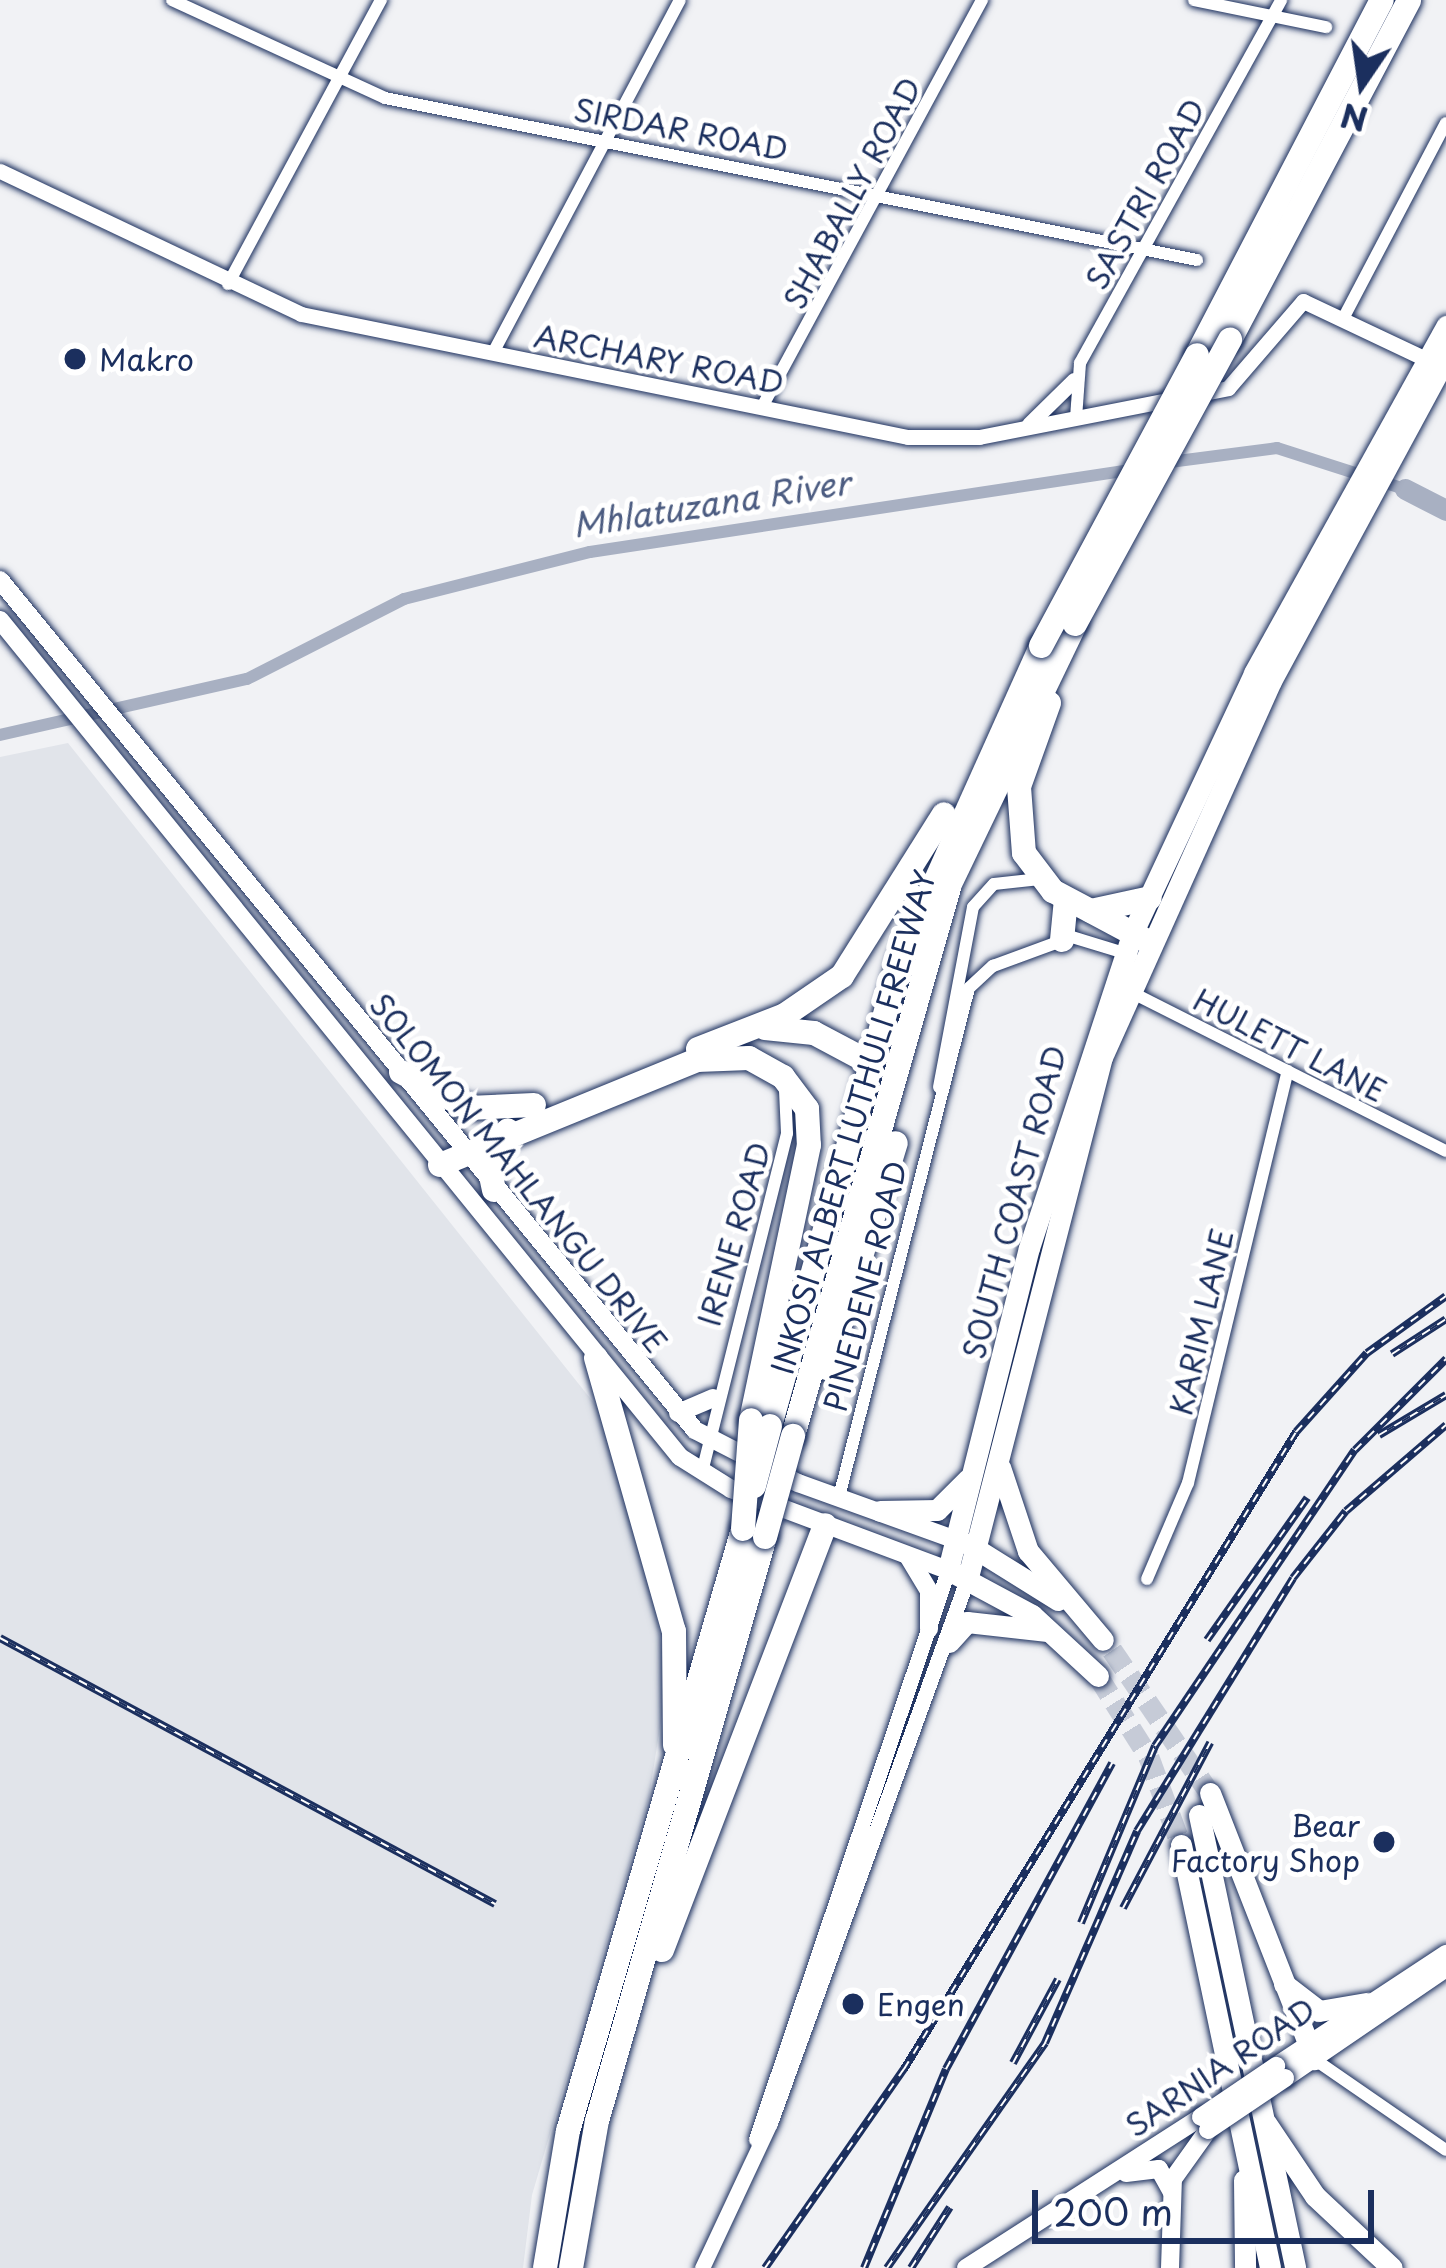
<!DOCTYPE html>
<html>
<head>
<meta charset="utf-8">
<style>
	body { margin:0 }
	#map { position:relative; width:1446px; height:2268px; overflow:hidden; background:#f1f2f5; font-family:"Playpen Sans",sans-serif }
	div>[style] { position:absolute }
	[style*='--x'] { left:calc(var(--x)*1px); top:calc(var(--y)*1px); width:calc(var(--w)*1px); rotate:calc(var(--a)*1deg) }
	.built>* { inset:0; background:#e1e4ea }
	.canal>* { height:12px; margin:-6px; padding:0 6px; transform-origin:6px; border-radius:6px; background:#a8b0c2 }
	.river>* { height:21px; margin:-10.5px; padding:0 10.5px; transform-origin:10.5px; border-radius:10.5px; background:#a8b0c2 }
	.trunk-tunnel>* { height:21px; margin-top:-10.5px; transform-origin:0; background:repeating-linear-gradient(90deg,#c6cbd7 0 21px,transparent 0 31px) }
	.roads { filter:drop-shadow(0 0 3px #1b2f5e) drop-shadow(0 0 3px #1b2f5e) }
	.minor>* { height:12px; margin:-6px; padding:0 6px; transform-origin:6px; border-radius:6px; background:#fff }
	.tertiary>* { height:15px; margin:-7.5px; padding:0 7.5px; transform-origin:7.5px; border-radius:7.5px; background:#fff }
	.secondary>* { height:18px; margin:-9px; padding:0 9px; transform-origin:9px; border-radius:9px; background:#fff }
	.trunk>* { height:21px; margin:-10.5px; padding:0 10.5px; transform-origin:10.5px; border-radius:10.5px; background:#fff }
	.motorway>* { height:24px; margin:-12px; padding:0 12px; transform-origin:12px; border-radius:12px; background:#fff }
	.rail>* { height:8px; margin-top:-4px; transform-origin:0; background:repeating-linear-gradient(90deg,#fff 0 9px,#1b2f5e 0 18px); box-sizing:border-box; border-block:3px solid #1b2f5e }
	.bridges { filter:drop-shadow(0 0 3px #1b2f5e) drop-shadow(0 0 3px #1b2f5e) }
	.secondary-bridge>* { height:18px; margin:-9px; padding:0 9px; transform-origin:9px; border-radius:9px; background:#fff }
	.motorway-bridge>* { height:24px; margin:-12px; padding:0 12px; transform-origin:12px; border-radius:12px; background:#fff }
	.dots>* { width:33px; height:33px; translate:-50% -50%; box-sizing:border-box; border:6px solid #fff; border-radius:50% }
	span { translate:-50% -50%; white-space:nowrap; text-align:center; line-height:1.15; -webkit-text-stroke:10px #fff; paint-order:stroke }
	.street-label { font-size:30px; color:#1b2f5e }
	.poi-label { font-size:30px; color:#1b2f5e }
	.left { translate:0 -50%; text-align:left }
	.right { translate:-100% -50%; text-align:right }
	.water-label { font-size:33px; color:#4c5c81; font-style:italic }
	.north { position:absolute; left:1302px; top:24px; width:120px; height:120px; -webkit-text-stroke:9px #fff; paint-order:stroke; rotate:193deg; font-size:33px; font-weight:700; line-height:48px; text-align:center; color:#1b2f5e }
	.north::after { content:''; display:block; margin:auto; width:42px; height:54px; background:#1b2f5e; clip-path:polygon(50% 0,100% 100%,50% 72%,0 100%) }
	.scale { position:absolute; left:1032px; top:2190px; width:342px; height:54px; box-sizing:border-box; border:6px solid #1b2f5e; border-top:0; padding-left:15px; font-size:36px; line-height:42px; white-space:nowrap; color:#1b2f5e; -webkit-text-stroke:9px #fff; paint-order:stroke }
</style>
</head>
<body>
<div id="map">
	<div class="built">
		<div style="clip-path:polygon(68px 743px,629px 1447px,667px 1683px,649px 1797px,532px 2195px,523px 2268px,0 2268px,0 757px)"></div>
	</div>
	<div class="canal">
		<div style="--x:1162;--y:463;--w:116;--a:-7.4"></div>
		<div style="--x:1277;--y:448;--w:134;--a:17.8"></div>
		<div style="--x:0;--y:735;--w:253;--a:-12.8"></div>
		<div style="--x:247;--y:679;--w:176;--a:-27"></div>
		<div style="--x:404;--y:599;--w:192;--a:-14.2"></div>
		<div style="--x:590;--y:552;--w:552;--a:-8.64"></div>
	</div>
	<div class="river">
		<div style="--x:1405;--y:489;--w:46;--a:27.1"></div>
	</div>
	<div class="trunk-tunnel">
		<div style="--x:1112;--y:1650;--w:173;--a:55.6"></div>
		<div style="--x:1098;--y:1676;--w:96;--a:57.8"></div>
		<div style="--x:1149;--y:1757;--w:94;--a:70"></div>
	</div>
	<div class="roads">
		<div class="minor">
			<div style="--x:172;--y:0;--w:234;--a:24.7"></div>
			<div style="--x:385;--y:98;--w:828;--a:11.28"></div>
			<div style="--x:1194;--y:0;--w:135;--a:11.6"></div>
			<div style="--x:228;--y:284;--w:323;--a:-61.7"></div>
			<div style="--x:1344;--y:317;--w:219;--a:-62.3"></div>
			<div style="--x:493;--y:353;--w:399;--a:-62.1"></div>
			<div style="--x:762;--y:407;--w:463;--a:-61.6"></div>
			<div style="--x:1076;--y:418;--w:55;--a:-85.8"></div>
			<div style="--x:1080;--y:363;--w:415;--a:-61"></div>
			<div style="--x:1129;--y:991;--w:355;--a:26.8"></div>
			<div style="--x:939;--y:1087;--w:183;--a:-79.3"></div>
			<div style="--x:973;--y:907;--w:31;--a:-48"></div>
			<div style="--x:994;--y:884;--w:46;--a:-6.2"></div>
			<div style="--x:702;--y:1472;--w:349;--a:-75.9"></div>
			<div style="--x:787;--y:1133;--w:43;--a:-92.7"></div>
			<div style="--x:839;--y:1497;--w:525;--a:-75.67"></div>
			<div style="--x:969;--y:988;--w:33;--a:-43"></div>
			<div style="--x:993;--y:966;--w:84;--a:-20.2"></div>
			<div style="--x:1072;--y:937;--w:62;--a:17"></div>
			<div style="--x:1147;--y:1579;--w:104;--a:-66.9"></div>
			<div style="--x:1188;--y:1483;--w:424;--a:-76.4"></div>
			<div style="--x:1314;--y:2059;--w:160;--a:34.6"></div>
		</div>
		<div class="tertiary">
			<div style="--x:0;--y:171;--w:333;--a:25.4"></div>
			<div style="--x:301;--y:314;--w:619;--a:11.46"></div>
			<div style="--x:908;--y:437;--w:71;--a:0"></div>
			<div style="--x:979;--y:437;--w:254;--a:-11.1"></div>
			<div style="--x:1228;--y:388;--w:115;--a:-49.2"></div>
			<div style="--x:1303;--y:301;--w:143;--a:25.3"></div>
			<div style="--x:1029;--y:424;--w:63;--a:-44.4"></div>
			<div style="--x:756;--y:2139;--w:601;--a:-71.35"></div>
			<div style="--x:702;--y:2268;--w:160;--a:-64.9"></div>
			<div style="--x:770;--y:2123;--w:581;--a:-70.07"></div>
		</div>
		<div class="secondary">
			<div style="--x:0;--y:580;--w:1098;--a:50.73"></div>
			<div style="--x:695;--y:1430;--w:116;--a:27.2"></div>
			<div style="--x:798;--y:1483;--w:168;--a:19.8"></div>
			<div style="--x:0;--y:620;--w:1078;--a:50.91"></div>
			<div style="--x:680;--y:1457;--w:60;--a:32.1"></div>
			<div style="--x:731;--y:1489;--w:232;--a:20.5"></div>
			<div style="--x:678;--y:1413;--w:38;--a:-23"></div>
			<div style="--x:908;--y:1556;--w:41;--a:59"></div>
			<div style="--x:929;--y:1591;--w:38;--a:90"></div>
			<div style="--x:1276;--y:2066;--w:204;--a:-33.4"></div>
			<div style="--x:1285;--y:2078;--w:195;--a:-34.3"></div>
			<div style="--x:1126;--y:2173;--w:33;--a:-7"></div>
			<div style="--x:1159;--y:2169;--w:26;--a:61"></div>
			<div style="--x:966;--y:2268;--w:279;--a:-32.7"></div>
			<div style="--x:1170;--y:2268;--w:89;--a:-88.1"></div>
			<div style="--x:1173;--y:2179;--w:60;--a:-54.5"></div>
		</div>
		<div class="trunk">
			<div style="--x:1000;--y:1467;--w:89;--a:71.6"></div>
			<div style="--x:1028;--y:1551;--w:116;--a:49.9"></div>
			<div style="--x:880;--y:1511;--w:57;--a:-1"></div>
			<div style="--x:937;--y:1510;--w:44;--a:-45"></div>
			<div style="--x:968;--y:1544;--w:106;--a:31.9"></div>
			<div style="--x:968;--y:1577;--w:537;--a:-75.55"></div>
			<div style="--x:1102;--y:1057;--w:412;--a:-65.8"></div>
			<div style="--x:1271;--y:681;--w:367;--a:-61.6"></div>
			<div style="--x:949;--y:1642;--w:27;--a:-48"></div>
			<div style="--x:967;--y:1622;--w:81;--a:6.4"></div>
			<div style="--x:1098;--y:1676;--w:90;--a:-137.3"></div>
			<div style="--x:1032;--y:1615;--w:95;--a:-151.8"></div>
			<div style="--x:948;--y:1570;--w:332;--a:-75.9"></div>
			<div style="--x:1029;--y:1248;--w:330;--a:-71.8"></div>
			<div style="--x:1132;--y:934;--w:288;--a:-64.9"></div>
			<div style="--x:1254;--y:673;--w:397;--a:-61"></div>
			<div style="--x:1210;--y:1793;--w:286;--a:68.6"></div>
			<div style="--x:1199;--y:1815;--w:463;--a:78"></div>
			<div style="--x:1181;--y:1845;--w:432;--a:78.1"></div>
			<div style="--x:1284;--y:1984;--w:44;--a:37.6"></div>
			<div style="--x:1319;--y:2011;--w:49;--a:-9.5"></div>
			<div style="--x:1266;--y:2123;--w:88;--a:56.1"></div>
			<div style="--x:1315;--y:2196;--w:105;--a:43.1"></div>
			<div style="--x:1244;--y:2180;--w:88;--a:89.3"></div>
		</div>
		<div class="motorway">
			<div style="--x:1230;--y:340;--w:384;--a:-62.2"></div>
			<div style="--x:1197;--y:355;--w:400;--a:-62.5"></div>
			<div style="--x:1049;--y:703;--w:89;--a:109.7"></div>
			<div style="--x:1019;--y:787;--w:66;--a:85.7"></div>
			<div style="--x:1024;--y:853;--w:48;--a:52.7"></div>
			<div style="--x:1053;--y:891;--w:111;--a:28"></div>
			<div style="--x:1091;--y:911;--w:60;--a:-12.4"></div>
			<div style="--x:1062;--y:940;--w:41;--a:-84.4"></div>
			<div style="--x:765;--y:1028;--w:49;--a:5.8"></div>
			<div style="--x:814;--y:1033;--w:53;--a:28"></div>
			<div style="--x:698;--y:1049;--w:93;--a:-21.3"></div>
			<div style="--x:785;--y:1015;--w:69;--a:-34.4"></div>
			<div style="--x:842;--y:976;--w:191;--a:-57.8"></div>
			<div style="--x:401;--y:1072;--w:76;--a:28.2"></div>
			<div style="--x:468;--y:1108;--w:66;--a:-2.6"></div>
			<div style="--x:440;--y:1165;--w:278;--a:-22.2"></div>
			<div style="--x:697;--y:1060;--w:52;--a:-2.2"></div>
			<div style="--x:749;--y:1058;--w:39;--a:29"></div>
			<div style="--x:783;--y:1077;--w:40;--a:53"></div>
			<div style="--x:807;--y:1109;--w:36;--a:87"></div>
			<div style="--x:809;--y:1145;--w:281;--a:101.9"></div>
			<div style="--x:494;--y:1190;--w:35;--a:-102"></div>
			<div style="--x:487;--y:1156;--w:33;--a:-51"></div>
			<div style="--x:596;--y:1358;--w:284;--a:74.1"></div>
			<div style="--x:674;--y:1631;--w:114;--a:89.5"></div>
			<div style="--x:827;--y:1368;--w:235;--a:-73"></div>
			<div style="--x:770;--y:1426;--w:486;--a:-74.4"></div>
			<div style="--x:901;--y:958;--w:342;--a:-65.8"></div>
			<div style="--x:793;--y:1436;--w:574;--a:-74.12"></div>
			<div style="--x:950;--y:884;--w:288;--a:-64.3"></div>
			<div style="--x:662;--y:1950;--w:455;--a:-69"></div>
			<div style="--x:545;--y:2268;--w:139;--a:-80.5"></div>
			<div style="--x:568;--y:2131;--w:627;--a:-73.79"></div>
			<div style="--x:571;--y:2268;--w:149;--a:-80"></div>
			<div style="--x:597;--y:2121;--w:608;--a:-73.95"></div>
		</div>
	</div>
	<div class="rail">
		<div style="--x:1392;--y:1354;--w:64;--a:-32.9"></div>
		<div style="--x:1379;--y:1435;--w:78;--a:-30.8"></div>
		<div style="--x:0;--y:1638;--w:562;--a:28.25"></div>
		<div style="--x:1207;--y:1640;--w:174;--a:-54.8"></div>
		<div style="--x:1123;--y:1908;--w:187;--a:-62.2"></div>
		<div style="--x:1081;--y:1923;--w:192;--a:-67.3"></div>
		<div style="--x:1155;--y:1746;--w:357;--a:-56"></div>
		<div style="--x:1355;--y:1450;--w:129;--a:-45"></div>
		<div style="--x:1013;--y:2063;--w:95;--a:-61.8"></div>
		<div style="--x:765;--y:2268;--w:243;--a:-55.1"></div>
		<div style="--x:904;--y:2069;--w:748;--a:-58.39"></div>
		<div style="--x:1296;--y:1432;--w:106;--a:-48.1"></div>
		<div style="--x:1367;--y:1353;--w:97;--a:-35.8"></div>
		<div style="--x:864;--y:2268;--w:215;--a:-67.6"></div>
		<div style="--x:946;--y:2069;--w:348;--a:-61.5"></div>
		<div style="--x:887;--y:2268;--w:275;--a:-54.9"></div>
		<div style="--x:1045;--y:2043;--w:231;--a:-66.5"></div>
		<div style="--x:1137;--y:1831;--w:297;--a:-58.3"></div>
		<div style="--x:1293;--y:1578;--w:85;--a:-51.7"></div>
		<div style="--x:1346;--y:1511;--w:132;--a:-40.7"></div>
		<div style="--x:911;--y:2268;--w:72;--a:-57.4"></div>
	</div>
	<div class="bridges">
		<div class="secondary-bridge">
			<div style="--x:1201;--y:2117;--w:91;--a:-34.2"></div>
			<div style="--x:1208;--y:2130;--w:93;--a:-34"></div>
		</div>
		<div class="motorway-bridge">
			<div style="--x:1075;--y:624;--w:324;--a:-61.4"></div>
			<div style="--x:1041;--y:646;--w:330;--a:-61.8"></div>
			<div style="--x:754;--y:1486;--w:62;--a:-75.1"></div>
			<div style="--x:743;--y:1529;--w:109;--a:-85.8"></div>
			<div style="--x:765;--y:1537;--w:105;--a:-74.5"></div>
		</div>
	</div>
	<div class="dots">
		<div style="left:75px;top:359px;background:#1b2f5e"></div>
		<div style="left:1384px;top:1842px;background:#1b2f5e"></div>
		<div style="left:853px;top:2004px;background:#1b2f5e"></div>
	</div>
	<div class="street-label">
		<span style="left:681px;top:129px;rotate:11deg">SIRDAR ROAD</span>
		<span style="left:852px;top:193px;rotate:-62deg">SHABALLY ROAD</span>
		<span style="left:1145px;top:194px;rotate:-61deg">SASTRI ROAD</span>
		<span style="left:659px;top:359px;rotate:11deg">ARCHARY ROAD</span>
		<span style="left:1290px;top:1045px;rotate:27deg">HULETT LANE</span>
		<span style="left:853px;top:1122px;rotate:-74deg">INKOSI ALBERT LUTHULI FREEWAY</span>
		<span style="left:519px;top:1173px;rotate:51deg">SOLOMON MAHLANGU DRIVE</span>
		<span style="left:1014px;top:1202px;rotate:-75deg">SOUTH COAST ROAD</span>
		<span style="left:734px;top:1234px;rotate:-74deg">IRENE ROAD</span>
		<span style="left:865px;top:1286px;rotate:-76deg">PINEDENE ROAD</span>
		<span style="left:1201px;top:1322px;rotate:-77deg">KARIM LANE</span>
		<span style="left:1220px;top:2067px;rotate:-34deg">SARNIA ROAD</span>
	</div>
	<div class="poi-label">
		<span class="left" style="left:99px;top:359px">Makro</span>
		<span class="right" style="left:1360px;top:1842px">Bear<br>Factory Shop</span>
		<span class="left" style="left:877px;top:2004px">Engen</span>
	</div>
	<div class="water-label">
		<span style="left:711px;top:503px;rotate:-9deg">Mhlatuzana River</span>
	</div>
	<div class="north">N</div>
	<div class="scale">200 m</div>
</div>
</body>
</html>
